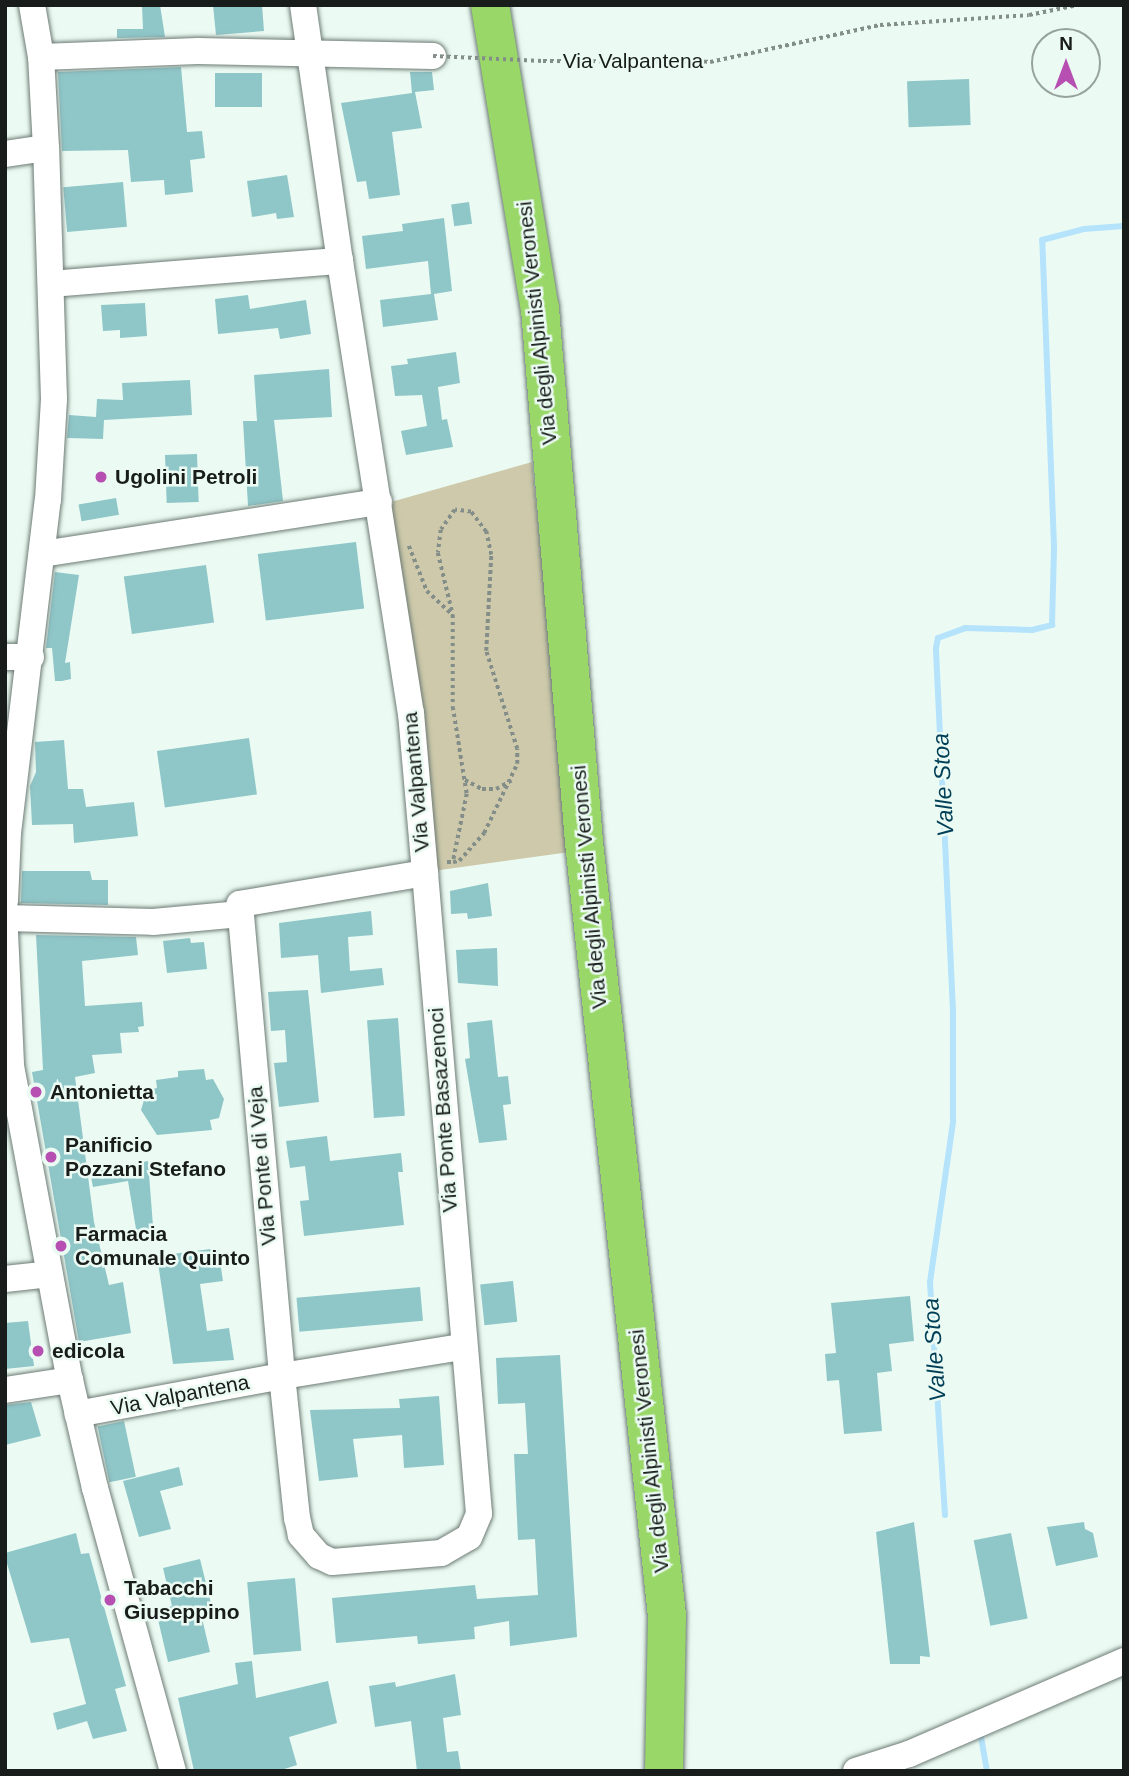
<!DOCTYPE html>
<html>
<head>
<meta charset="utf-8">
<style>
	body { margin:0 }
	#map { position:relative; width:1129px; height:1776px; overflow:hidden; background:#ebfbf3; font-family:Arial,sans-serif }
	div>[style] { position:absolute }
	[style*='--x'] { left:calc(var(--x)*1px); top:calc(var(--y)*1px); width:calc(var(--w)*1px); rotate:calc(var(--a)*1deg) }
	.green>* { inset:0; background:#cdc9aa }
	.stream>* { height:6px; margin:-3px; padding:0 3px; transform-origin:3px; border-radius:3px; background:#b5e3fb }
	.building>* { inset:0; background:#8fc6c8; transform-origin:0 0 }
	.path>* { height:3.5px; margin-top:-1.75px; transform-origin:0; background:repeating-linear-gradient(90deg,#848e89 0 3.5px,transparent 0 7px) }
	.roads { filter:drop-shadow(0 0 2px #6d7b75) drop-shadow(0 0 2px #6d7b75) }
	.minor>* { height:26px; margin:-13px; padding:0 13px; transform-origin:13px; border-radius:13px; background:#fff }
	.highway>* { height:38px; margin:-19px; padding:0 19px; transform-origin:19px; border-radius:19px; background:#9ad769 }
	.path-bridge>* { height:3.5px; margin-top:-1.75px; transform-origin:0; background:repeating-linear-gradient(90deg,#848e89 0 3.5px,transparent 0 7px) }
	.dots>* { width:19px; height:19px; translate:-50% -50%; box-sizing:border-box; border:4px solid #ebfbf3; border-radius:50% }
	span { translate:-50% -50%; white-space:nowrap; text-align:center; line-height:1.15; -webkit-text-stroke:5px #ebfbf3; paint-order:stroke }
	.street-label { font-size:21px; color:#181d1b }
	.poi-label { font-size:21px; color:#181d1b; font-weight:700 }
	.left { translate:0 -50%; text-align:left }
	.water-label { font-size:23px; color:#003f57; font-style:italic }
	.frame { position:absolute; inset:0; border:7px solid #181d1b; pointer-events:none }
	.north { position:absolute; left:1031px; top:28px; width:70px; height:70px; box-sizing:border-box; background:#ebfbf3; border:2px solid #97a29d; border-radius:50%; rotate:0deg; font-size:19px; font-weight:700; line-height:28px; text-align:center; color:#181d1b }
	.north::after { content:''; display:block; margin:auto; width:24px; height:32px; background:#b74fb2; clip-path:polygon(50% 0,100% 100%,50% 72%,0 100%) }
</style>
</head>
<body>
<div id="map">
	<div class="green">
		<div style="clip-path:polygon(532px 462px,570px 852px,433px 871px,384px 504px)"></div>
	</div>
	<div class="stream">
		<div style="--x:945;--y:1515;--w:233;--a:-93.7"></div>
		<div style="--x:930;--y:1282;--w:162;--a:-81.8"></div>
		<div style="--x:953;--y:1122;--w:111;--a:-90"></div>
		<div style="--x:953;--y:1011;--w:363;--a:-92.7"></div>
		<div style="--x:936;--y:648;--w:10;--a:-79"></div>
		<div style="--x:938;--y:638;--w:29;--a:-20"></div>
		<div style="--x:965;--y:628;--w:67;--a:1.7"></div>
		<div style="--x:1032;--y:630;--w:21;--a:-14"></div>
		<div style="--x:1052;--y:625;--w:79;--a:-88.5"></div>
		<div style="--x:1054;--y:546;--w:306;--a:-92.2"></div>
		<div style="--x:1042;--y:240;--w:43;--a:-14.7"></div>
		<div style="--x:1084;--y:229;--w:40;--a:-4.3"></div>
		<div style="--x:981;--y:1737;--w:35;--a:80"></div>
	</div>
	<div class="building">
		<div style="clip-path:polygon(142px 5px,160px 5px,165px 37px,117px 38px,117px 29px,143px 29px)"></div>
		<div style="clip-path:polygon(213px 5px,262px 5px,264px 31px,216px 35px)"></div>
		<div style="clip-path:polygon(181px 67px,187px 132px,202px 131px,205px 158px,190px 160px,193px 192px,165px 195px,164px 180px,131px 182px,128px 150px,62px 151px,58px 72px)"></div>
		<div style="clip-path:polygon(410px 72px,432px 72px,434px 90px,415px 92px,422px 128px,392px 132px,400px 195px,369px 199px,366px 181px,357px 182px,341px 103px,412px 93px)"></div>
		<div style="left:262px;top:73px;width:34px;height:47px;rotate:90deg"></div>
		<div style="left:969px;top:79px;width:46px;height:62px;rotate:88deg"></div>
		<div style="clip-path:polygon(287px 175px,294px 217px,277px 219px,276px 213px,252px 217px,247px 181px)"></div>
		<div style="left:123px;top:182px;width:45px;height:60px;rotate:85deg"></div>
		<div style="left:469px;top:202px;width:22px;height:18px;rotate:82deg"></div>
		<div style="clip-path:polygon(444px 218px,452px 291px,434px 294px,438px 320px,383px 327px,380px 300px,431px 294px,428px 261px,366px 269px,362px 236px,403px 231px,402px 224px)"></div>
		<div style="clip-path:polygon(248px 295px,250px 309px,306px 300px,311px 334px,280px 339px,278px 328px,218px 334px,215px 299px)"></div>
		<div style="clip-path:polygon(145px 303px,147px 336px,120px 338px,120px 330px,103px 331px,101px 305px)"></div>
		<div style="clip-path:polygon(456px 352px,460px 383px,438px 387px,442px 420px,447px 419px,453px 447px,406px 455px,401px 431px,427px 426px,422px 395px,395px 396px,391px 366px,408px 364px,407px 359px)"></div>
		<div style="clip-path:polygon(329px 369px,332px 417px,274px 420px,283px 501px,248px 506px,243px 421px,257px 421px,254px 375px)"></div>
		<div style="clip-path:polygon(190px 380px,192px 415px,104px 420px,103px 439px,67px 438px,69px 415px,96px 417px,97px 399px,123px 400px,122px 383px)"></div>
		<div style="left:197px;top:454px;width:48px;height:32px;rotate:88deg"></div>
		<div style="left:116px;top:498px;width:17px;height:38px;rotate:80deg"></div>
		<div style="left:356px;top:542px;width:67px;height:99px;rotate:83deg"></div>
		<div style="left:206px;top:565px;width:58px;height:83px;rotate:82deg"></div>
		<div style="clip-path:polygon(55px 572px,79px 575px,65px 663px,70px 662px,71px 679px,62px 681px,55px 681px,52px 648px,46px 648px)"></div>
		<div style="left:249px;top:738px;width:57px;height:93px;rotate:82deg"></div>
		<div style="clip-path:polygon(64px 740px,68px 789px,83px 789px,86px 807px,134px 802px,138px 836px,74px 843px,73px 824px,32px 825px,30px 786px,36px 772px,35px 742px)"></div>
		<div style="clip-path:polygon(22px 871px,90px 871px,92px 880px,108px 880px,108px 905px,21px 903px)"></div>
		<div style="clip-path:polygon(488px 883px,492px 916px,468px 919px,467px 913px,451px 914px,450px 891px)"></div>
		<div style="clip-path:polygon(371px 911px,373px 935px,348px 937px,350px 971px,382px 968px,384px 985px,321px 993px,318px 955px,281px 958px,279px 923px)"></div>
		<div style="clip-path:polygon(36px 935px,136px 937px,138px 955px,82px 961px,85px 1006px,142px 1002px,144px 1026px,138px 1027px,139px 1032px,120px 1033px,122px 1053px,92px 1055px,95px 1073px,75px 1077px,94px 1222px,109px 1285px,123px 1282px,131px 1333px,79px 1342px,32px 1072px,43px 1070px)"></div>
		<div style="clip-path:polygon(190px 938px,191px 943px,204px 942px,207px 969px,167px 973px,163px 941px)"></div>
		<div style="clip-path:polygon(497px 948px,498px 986px,458px 983px,456px 950px)"></div>
		<div style="clip-path:polygon(308px 990px,319px 1102px,279px 1107px,274px 1063px,287px 1062px,285px 1030px,271px 1031px,268px 992px)"></div>
		<div style="left:398px;top:1018px;width:98px;height:31px;rotate:86deg"></div>
		<div style="clip-path:polygon(492px 1020px,498px 1077px,508px 1076px,511px 1104px,503px 1105px,507px 1140px,479px 1143px,465px 1059px,470px 1058px,467px 1023px)"></div>
		<div style="clip-path:polygon(204px 1069px,206px 1080px,213px 1079px,224px 1099px,219px 1118px,210px 1120px,212px 1130px,157px 1135px,141px 1110px,147px 1090px,157px 1088px,156px 1080px,178px 1077px,178px 1071px)"></div>
		<div style="clip-path:polygon(327px 1136px,330px 1161px,401px 1153px,403px 1172px,398px 1172px,404px 1225px,304px 1236px,300px 1201px,309px 1200px,305px 1166px,290px 1168px,286px 1141px)"></div>
		<div style="clip-path:polygon(148px 1161px,154px 1239px,138px 1241px,128px 1181px,93px 1187px,90px 1172px)"></div>
		<div style="clip-path:polygon(218px 1248px,223px 1281px,200px 1284px,207px 1331px,229px 1328px,234px 1360px,173px 1364px,157px 1256px)"></div>
		<div style="left:513px;top:1281px;width:41px;height:33px;rotate:84deg"></div>
		<div style="left:420px;top:1287px;width:34px;height:124px;rotate:85deg"></div>
		<div style="clip-path:polygon(910px 1296px,914px 1341px,889px 1344px,892px 1371px,877px 1373px,882px 1431px,844px 1434px,839px 1380px,827px 1381px,825px 1354px,836px 1353px,831px 1303px)"></div>
		<div style="clip-path:polygon(28px 1321px,34px 1366px,5px 1369px,5px 1323px)"></div>
		<div style="clip-path:polygon(560px 1355px,577px 1637px,510px 1646px,509px 1621px,474px 1627px,475px 1639px,418px 1644px,417px 1636px,336px 1643px,332px 1598px,475px 1585px,477px 1599px,538px 1595px,535px 1539px,518px 1540px,514px 1454px,528px 1454px,525px 1403px,498px 1404px,496px 1358px)"></div>
		<div style="clip-path:polygon(439px 1396px,444px 1465px,404px 1468px,402px 1435px,353px 1439px,358px 1477px,319px 1481px,310px 1410px,400px 1408px,399px 1399px)"></div>
		<div style="clip-path:polygon(31px 1402px,41px 1436px,5px 1445px,5px 1405px)"></div>
		<div style="left:124px;top:1421px;width:57px;height:27px;rotate:78deg"></div>
		<div style="clip-path:polygon(179px 1467px,183px 1485px,160px 1491px,171px 1529px,139px 1537px,123px 1481px)"></div>
		<div style="clip-path:polygon(914px 1522px,930px 1657px,920px 1656px,920px 1664px,890px 1664px,876px 1532px)"></div>
		<div style="clip-path:polygon(1084px 1522px,1085px 1529px,1093px 1533px,1098px 1557px,1056px 1566px,1047px 1527px)"></div>
		<div style="clip-path:polygon(76px 1533px,81px 1554px,89px 1553px,126px 1686px,115px 1689px,127px 1731px,93px 1739px,87px 1721px,57px 1730px,53px 1713px,86px 1704px,69px 1638px,31px 1643px,5px 1557px,5px 1553px)"></div>
		<div style="left:1011px;top:1533px;width:87px;height:38px;rotate:79deg"></div>
		<div style="clip-path:polygon(200px 1559px,213px 1612px,201px 1614px,210px 1652px,168px 1662px,156px 1611px,172px 1606px,163px 1568px)"></div>
		<div style="left:295px;top:1578px;width:73px;height:48px;rotate:85deg"></div>
		<div style="clip-path:polygon(252px 1661px,256px 1698px,328px 1681px,337px 1723px,289px 1737px,297px 1765px,278px 1771px,194px 1771px,178px 1698px,238px 1684px,235px 1663px)"></div>
		<div style="clip-path:polygon(455px 1674px,461px 1715px,443px 1718px,447px 1752px,458px 1751px,461px 1771px,417px 1771px,411px 1721px,375px 1727px,369px 1686px,395px 1682px,396px 1687px)"></div>
	</div>
	<div class="path">
		<div style="--x:543;--y:61;--w:167;--a:0.3"></div>
		<div style="--x:710;--y:62;--w:174;--a:-12.3"></div>
		<div style="--x:880;--y:25;--w:149;--a:-3.8"></div>
		<div style="--x:1029;--y:15;--w:50;--a:-11.5"></div>
		<div style="--x:409;--y:546;--w:48;--a:68.2"></div>
		<div style="--x:427;--y:591;--w:35;--a:43"></div>
		<div style="--x:465;--y:780;--w:19;--a:28"></div>
		<div style="--x:482;--y:789;--w:14;--a:0"></div>
		<div style="--x:496;--y:789;--w:18;--a:-29"></div>
		<div style="--x:447;--y:862;--w:6;--a:0"></div>
		<div style="--x:453;--y:862;--w:6;--a:-9"></div>
		<div style="--x:459;--y:861;--w:38;--a:-48"></div>
		<div style="--x:484;--y:833;--w:76;--a:-64.4"></div>
		<div style="--x:517;--y:764;--w:15;--a:-90"></div>
		<div style="--x:517;--y:749;--w:103;--a:-107.6"></div>
		<div style="--x:486;--y:651;--w:96;--a:-87"></div>
		<div style="--x:491;--y:555;--w:24;--a:-102"></div>
		<div style="--x:486;--y:532;--w:25;--a:-127"></div>
		<div style="--x:471;--y:512;--w:16;--a:-173"></div>
		<div style="--x:455;--y:510;--w:24;--a:125"></div>
		<div style="--x:441;--y:530;--w:23;--a:97"></div>
		<div style="--x:438;--y:553;--w:64;--a:76.4"></div>
		<div style="--x:453;--y:615;--w:92;--a:90"></div>
		<div style="--x:453;--y:707;--w:88;--a:80.9"></div>
		<div style="--x:467;--y:794;--w:69;--a:101.6"></div>
	</div>
	<div class="roads">
		<div class="minor">
			<div style="--x:303;--y:5;--w:259;--a:81.8"></div>
			<div style="--x:41;--y:57;--w:157;--a:-2.2"></div>
			<div style="--x:198;--y:51;--w:235;--a:1.2"></div>
			<div style="--x:5;--y:154;--w:41;--a:-8.3"></div>
			<div style="--x:51;--y:284;--w:290;--a:-4.6"></div>
			<div style="--x:340;--y:261;--w:458;--a:81.1"></div>
			<div style="--x:411;--y:713;--w:161;--a:85"></div>
			<div style="--x:425;--y:873;--w:188;--a:170.5"></div>
			<div style="--x:240;--y:904;--w:474;--a:84.9"></div>
			<div style="--x:282;--y:1376;--w:208;--a:169.5"></div>
			<div style="--x:42;--y:554;--w:341;--a:-8.8"></div>
			<div style="--x:5;--y:657;--w:26;--a:0"></div>
			<div style="--x:425;--y:873;--w:643;--a:85.18"></div>
			<div style="--x:479;--y:1514;--w:25;--a:113"></div>
			<div style="--x:469;--y:1537;--w:32;--a:150"></div>
			<div style="--x:441;--y:1553;--w:109;--a:175.3"></div>
			<div style="--x:332;--y:1562;--w:14;--a:-155"></div>
			<div style="--x:319;--y:1556;--w:28;--a:-131"></div>
			<div style="--x:301;--y:1535;--w:17;--a:-103"></div>
			<div style="--x:297;--y:1518;--w:143;--a:-96"></div>
			<div style="--x:282;--y:1376;--w:182;--a:-9.2"></div>
			<div style="--x:5;--y:901;--w:68;--a:-87.5"></div>
			<div style="--x:8;--y:833;--w:335;--a:-83.2"></div>
			<div style="--x:48;--y:500;--w:101;--a:-86.6"></div>
			<div style="--x:54;--y:399;--w:251;--a:-91.8"></div>
			<div style="--x:46;--y:148;--w:91;--a:-93.1"></div>
			<div style="--x:41;--y:57;--w:53;--a:-99.8"></div>
			<div style="--x:5;--y:918;--w:148;--a:1.5"></div>
			<div style="--x:153;--y:922;--w:88;--a:-5.2"></div>
			<div style="--x:5;--y:932;--w:134;--a:87.4"></div>
			<div style="--x:11;--y:1066;--w:319;--a:79.4"></div>
			<div style="--x:70;--y:1380;--w:111;--a:77"></div>
			<div style="--x:95;--y:1488;--w:294;--a:74.6"></div>
			<div style="--x:5;--y:1279;--w:45;--a:-6.3"></div>
			<div style="--x:5;--y:1390;--w:66;--a:-8.7"></div>
			<div style="--x:856;--y:1771;--w:56;--a:-17.8"></div>
			<div style="--x:909;--y:1754;--w:234;--a:-23.4"></div>
		</div>
		<div class="highway">
			<div style="--x:490;--y:5;--w:308;--a:80.7"></div>
			<div style="--x:540;--y:309;--w:535;--a:85.28"></div>
			<div style="--x:584;--y:842;--w:778;--a:83.88"></div>
			<div style="--x:667;--y:1616;--w:155;--a:91.1"></div>
		</div>
	</div>
	<div class="path-bridge">
		<div style="--x:433;--y:56;--w:110;--a:2.6"></div>
	</div>
	<div class="dots">
		<div style="left:101px;top:477px;background:#b74fb2"></div>
		<div style="left:36px;top:1092px;background:#b74fb2"></div>
		<div style="left:51px;top:1157px;background:#b74fb2"></div>
		<div style="left:61px;top:1246px;background:#b74fb2"></div>
		<div style="left:38px;top:1351px;background:#b74fb2"></div>
		<div style="left:110px;top:1600px;background:#b74fb2"></div>
	</div>
	<div class="street-label">
		<span style="left:633px;top:61px">Via Valpantena</span>
		<span style="left:537px;top:323px;rotate:-96deg">Via degli Alpinisti Veronesi</span>
		<span style="left:416px;top:782px;rotate:-95deg">Via Valpantena</span>
		<span style="left:589px;top:887px;rotate:-95deg">Via degli Alpinisti Veronesi</span>
		<span style="left:443px;top:1110px;rotate:-94deg">Via Ponte Basazenoci</span>
		<span style="left:262px;top:1166px;rotate:-95deg">Via Ponte di Veja</span>
		<span style="left:180px;top:1395px;rotate:-11deg">Via Valpantena</span>
		<span style="left:649px;top:1451px;rotate:-96deg">Via degli Alpinisti Veronesi</span>
	</div>
	<div class="poi-label">
		<span class="left" style="left:115px;top:477px">Ugolini Petroli</span>
		<span class="left" style="left:50px;top:1092px">Antonietta</span>
		<span class="left" style="left:65px;top:1157px">Panificio<br>Pozzani Stefano</span>
		<span class="left" style="left:75px;top:1246px">Farmacia<br>Comunale Quinto</span>
		<span class="left" style="left:52px;top:1351px">edicola</span>
		<span class="left" style="left:124px;top:1600px">Tabacchi<br>Giuseppino</span>
	</div>
	<div class="water-label">
		<span style="left:943px;top:785px;rotate:-93deg">Valle Stoa</span>
		<span style="left:934px;top:1350px;rotate:-94deg">Valle Stoa</span>
	</div>
	<div class="frame"></div>
	<div class="north">N</div>
</div>
</body>
</html>
